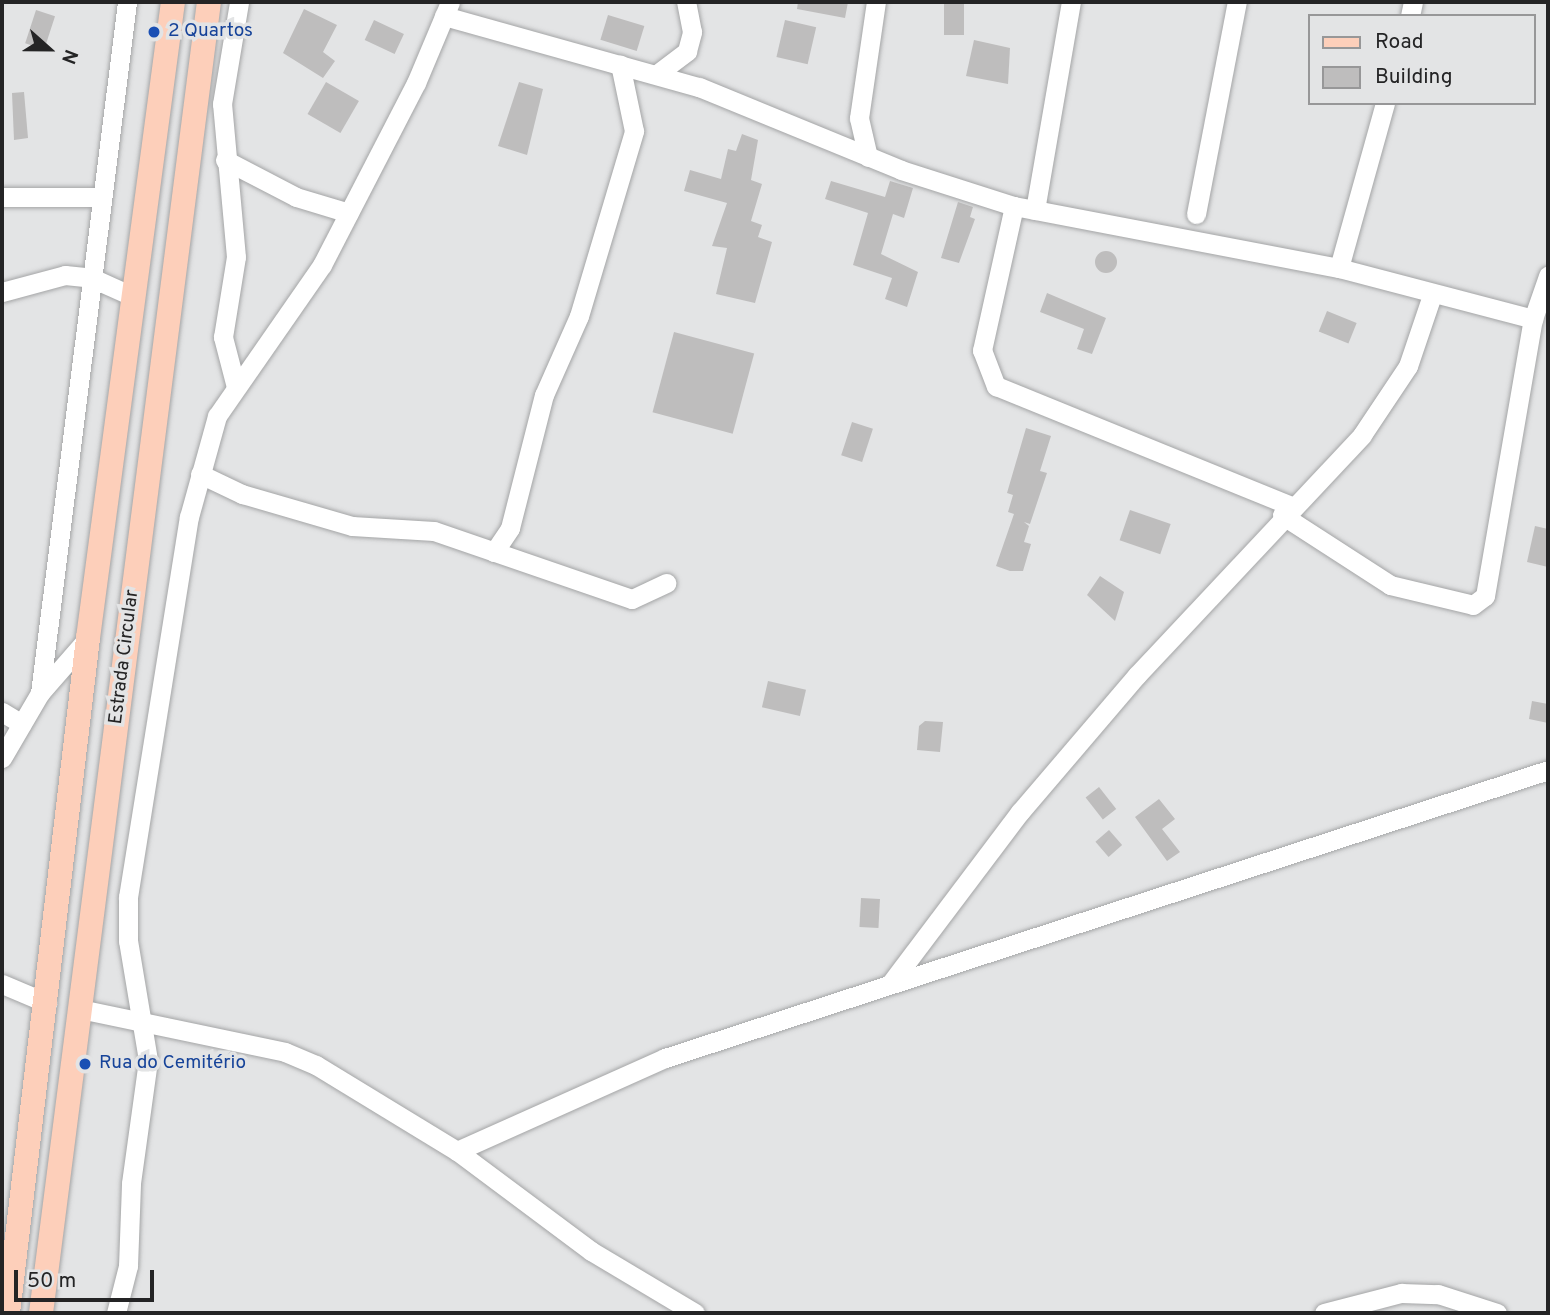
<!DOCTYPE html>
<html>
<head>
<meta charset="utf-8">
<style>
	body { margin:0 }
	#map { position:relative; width:1550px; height:1315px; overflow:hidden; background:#e3e4e5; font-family:Overpass,sans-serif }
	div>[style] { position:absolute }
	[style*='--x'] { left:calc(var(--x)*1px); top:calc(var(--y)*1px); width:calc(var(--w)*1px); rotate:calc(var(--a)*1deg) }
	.building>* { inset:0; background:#bebdbd; transform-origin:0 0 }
	.round { border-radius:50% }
	.roads { filter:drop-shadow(0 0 2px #a4a5a6) drop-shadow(0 0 2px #a4a5a6) }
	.minor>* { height:19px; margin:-9.5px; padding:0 9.5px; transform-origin:9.5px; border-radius:9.5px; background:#fff }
	.major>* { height:24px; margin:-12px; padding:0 12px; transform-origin:12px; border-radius:12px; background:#fdcfba }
	.dots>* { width:19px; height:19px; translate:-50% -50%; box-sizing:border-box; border:4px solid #e3e4e5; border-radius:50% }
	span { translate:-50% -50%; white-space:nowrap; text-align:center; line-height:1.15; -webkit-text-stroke:7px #e3e4e5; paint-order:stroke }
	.transit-label { font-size:19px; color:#164399 }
	.left { translate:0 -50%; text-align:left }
	.street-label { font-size:19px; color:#242425 }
	.frame { position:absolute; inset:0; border:4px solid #242425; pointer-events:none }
	.legend { position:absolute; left:1308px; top:14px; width:228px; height:91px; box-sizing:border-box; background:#e3e4e5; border:2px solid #979798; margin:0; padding:9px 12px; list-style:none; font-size:21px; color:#242425 }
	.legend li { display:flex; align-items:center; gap:14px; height:35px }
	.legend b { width:35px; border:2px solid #979798 }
	.north { position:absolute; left:14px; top:14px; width:70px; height:70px; -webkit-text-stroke:5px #e3e4e5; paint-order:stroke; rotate:111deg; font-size:19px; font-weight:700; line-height:28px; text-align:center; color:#242425 }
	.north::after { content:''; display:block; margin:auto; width:24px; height:32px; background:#242425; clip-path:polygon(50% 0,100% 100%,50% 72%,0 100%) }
	.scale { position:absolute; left:14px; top:1270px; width:140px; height:32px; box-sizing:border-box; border:4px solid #242425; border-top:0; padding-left:9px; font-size:21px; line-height:24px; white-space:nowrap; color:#242425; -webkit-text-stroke:5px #e3e4e5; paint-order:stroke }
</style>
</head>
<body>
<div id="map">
	<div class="building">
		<div style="clip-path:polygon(798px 2px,848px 2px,845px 18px,797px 9px)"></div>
		<div style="left:944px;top:2px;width:20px;height:33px"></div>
		<div style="clip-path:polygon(304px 9px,337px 25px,323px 52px,335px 61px,323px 78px,283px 53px)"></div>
		<div style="left:36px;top:10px;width:20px;height:35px;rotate:18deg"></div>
		<div style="left:608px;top:15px;width:38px;height:26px;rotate:17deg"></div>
		<div style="left:374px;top:20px;width:33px;height:22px;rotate:25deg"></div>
		<div style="left:785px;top:20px;width:32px;height:38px;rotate:13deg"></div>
		<div style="clip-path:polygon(974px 40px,1010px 48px,1008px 84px,966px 76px)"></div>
		<div style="left:326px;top:82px;width:38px;height:37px;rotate:30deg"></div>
		<div style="clip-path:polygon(519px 82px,543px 89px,527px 155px,498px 146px)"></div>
		<div style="clip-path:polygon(24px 92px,28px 138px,14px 140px,12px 93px)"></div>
		<div style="clip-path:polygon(742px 134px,758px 140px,751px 180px,762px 184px,751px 221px,762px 225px,758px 237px,772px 242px,755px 303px,716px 294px,727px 248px,712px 246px,727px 203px,684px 191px,690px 170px,721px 179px,728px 149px,736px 151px)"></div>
		<div style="clip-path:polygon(831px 181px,885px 197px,890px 181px,913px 188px,904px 218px,893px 214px,881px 254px,918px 272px,907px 307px,885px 299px,892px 278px,853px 265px,868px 213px,825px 199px)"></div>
		<div style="clip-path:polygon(958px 202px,973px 207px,970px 217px,975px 219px,959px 263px,941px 258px)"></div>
		<div class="round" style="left:1095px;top:251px;width:22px;height:22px"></div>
		<div style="clip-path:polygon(1047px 293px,1106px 318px,1092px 354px,1077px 349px,1084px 329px,1040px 312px)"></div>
		<div style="left:1327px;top:311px;width:32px;height:22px;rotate:22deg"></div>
		<div style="left:674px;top:332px;width:83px;height:83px;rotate:15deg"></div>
		<div style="left:852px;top:422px;width:22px;height:35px;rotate:18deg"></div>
		<div style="clip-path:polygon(1026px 428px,1051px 436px,1040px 471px,1047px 473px,1030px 524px,1024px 522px,1029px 526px,1024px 542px,1031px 544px,1023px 571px,1010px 571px,996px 566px,1014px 514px,1008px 512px,1013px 495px,1007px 493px)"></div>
		<div style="left:1130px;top:510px;width:43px;height:32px;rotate:19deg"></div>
		<div style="clip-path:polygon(1535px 526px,1548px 529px,1548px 567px,1527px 562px)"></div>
		<div style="clip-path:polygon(1100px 576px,1124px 592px,1115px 621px,1087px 595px)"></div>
		<div style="left:768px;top:681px;width:39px;height:27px;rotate:13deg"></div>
		<div style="clip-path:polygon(1532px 701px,1548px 704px,1548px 723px,1529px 719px)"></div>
		<div style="clip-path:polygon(925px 721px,943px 722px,940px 752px,917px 750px,919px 726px)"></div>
		<div style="left:1099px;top:787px;width:28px;height:17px;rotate:52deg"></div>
		<div style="clip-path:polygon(1159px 799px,1175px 819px,1162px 829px,1180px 852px,1167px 861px,1135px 817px)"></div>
		<div style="left:1109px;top:830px;width:20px;height:18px;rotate:49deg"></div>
		<div style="left:861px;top:898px;width:19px;height:29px;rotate:3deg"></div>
	</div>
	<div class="roads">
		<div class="minor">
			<div style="--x:444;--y:16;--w:265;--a:15.6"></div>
			<div style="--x:699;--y:87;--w:218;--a:22.3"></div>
			<div style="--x:901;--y:170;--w:119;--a:17.7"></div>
			<div style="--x:1014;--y:206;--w:331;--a:10.8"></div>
			<div style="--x:1410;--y:16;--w:14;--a:-78"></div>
			<div style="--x:657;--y:74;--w:38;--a:-37"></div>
			<div style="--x:687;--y:51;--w:20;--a:-75"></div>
			<div style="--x:692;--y:32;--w:31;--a:-101"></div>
			<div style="--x:1385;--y:103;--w:171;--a:105.6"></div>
			<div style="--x:1339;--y:268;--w:201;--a:14.7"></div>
			<div style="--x:868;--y:157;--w:40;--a:-103"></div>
			<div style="--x:859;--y:118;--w:117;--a:-81.7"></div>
			<div style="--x:225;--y:160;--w:80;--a:27.5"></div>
			<div style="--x:296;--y:197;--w:55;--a:16.8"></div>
			<div style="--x:2;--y:197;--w:100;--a:0"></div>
			<div style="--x:1014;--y:206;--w:148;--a:102.5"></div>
			<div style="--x:982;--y:350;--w:39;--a:69"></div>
			<div style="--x:996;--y:386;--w:318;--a:22.1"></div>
			<div style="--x:1035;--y:210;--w:211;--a:-80.2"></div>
			<div style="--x:1196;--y:214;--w:216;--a:-79.1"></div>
			<div style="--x:2;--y:292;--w:65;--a:-15.1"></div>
			<div style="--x:65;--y:275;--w:27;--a:6"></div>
			<div style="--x:92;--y:278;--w:46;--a:24.3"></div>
			<div style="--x:236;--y:387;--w:52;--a:-104.6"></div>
			<div style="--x:223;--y:337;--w:81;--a:-80.8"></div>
			<div style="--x:236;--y:257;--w:154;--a:-95.2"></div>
			<div style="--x:222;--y:104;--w:103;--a:-80.5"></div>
			<div style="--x:200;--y:474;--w:47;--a:25.5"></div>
			<div style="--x:242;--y:494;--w:115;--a:16.2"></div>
			<div style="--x:352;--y:526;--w:82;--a:3.5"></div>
			<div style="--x:434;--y:531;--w:209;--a:19"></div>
			<div style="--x:632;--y:599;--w:38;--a:-25"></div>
			<div style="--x:1282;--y:515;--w:129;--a:32.9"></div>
			<div style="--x:1390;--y:585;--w:85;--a:13.5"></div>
			<div style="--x:1473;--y:605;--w:15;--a:-37"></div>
			<div style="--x:1485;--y:596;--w:281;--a:-80.2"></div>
			<div style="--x:1533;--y:319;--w:46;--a:-70.8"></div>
			<div style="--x:494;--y:552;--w:29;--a:-56"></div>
			<div style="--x:510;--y:528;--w:137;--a:-75.7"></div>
			<div style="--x:544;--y:395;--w:86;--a:-66.1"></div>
			<div style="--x:579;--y:316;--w:193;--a:-73.4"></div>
			<div style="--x:634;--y:131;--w:68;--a:-101.8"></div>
			<div style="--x:40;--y:693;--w:696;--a:-82.82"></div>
			<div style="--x:2;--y:712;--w:23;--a:31"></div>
			<div style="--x:2;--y:758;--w:75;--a:-59.7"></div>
			<div style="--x:40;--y:693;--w:73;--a:-48.9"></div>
			<div style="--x:891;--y:983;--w:214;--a:-53"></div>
			<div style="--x:1020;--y:812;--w:180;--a:-49.5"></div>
			<div style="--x:1137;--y:675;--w:329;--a:-46.8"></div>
			<div style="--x:1362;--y:435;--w:83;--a:-56.3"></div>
			<div style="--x:1408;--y:366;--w:75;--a:-71.3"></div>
			<div style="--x:2;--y:984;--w:49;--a:22.9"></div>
			<div style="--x:80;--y:1009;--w:209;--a:11.8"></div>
			<div style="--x:285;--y:1052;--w:34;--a:23"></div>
			<div style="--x:316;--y:1065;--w:165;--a:31.4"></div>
			<div style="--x:457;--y:1151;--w:167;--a:36.7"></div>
			<div style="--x:591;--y:1251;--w:121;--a:30.8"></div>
			<div style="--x:457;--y:1151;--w:228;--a:-24.1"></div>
			<div style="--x:665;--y:1058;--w:929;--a:-18.06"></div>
			<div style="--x:116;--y:1313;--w:49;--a:-75.7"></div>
			<div style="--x:128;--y:1266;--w:83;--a:-87.9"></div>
			<div style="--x:131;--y:1183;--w:124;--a:-82.1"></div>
			<div style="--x:148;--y:1060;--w:121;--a:-99.5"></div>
			<div style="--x:128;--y:941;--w:44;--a:-90"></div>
			<div style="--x:128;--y:897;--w:385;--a:-80.9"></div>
			<div style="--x:189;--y:517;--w:105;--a:-74.5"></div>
			<div style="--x:217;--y:416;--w:184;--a:-55.2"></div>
			<div style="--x:322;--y:265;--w:205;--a:-62.7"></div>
			<div style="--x:416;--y:83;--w:88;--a:-67.2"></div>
			<div style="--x:1324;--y:1313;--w:80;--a:-14.6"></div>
			<div style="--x:1401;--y:1293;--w:37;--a:2"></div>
			<div style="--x:1438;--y:1294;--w:62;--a:17.9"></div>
		</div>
		<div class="major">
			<div style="--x:8;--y:1313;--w:680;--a:-83.24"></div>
			<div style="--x:88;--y:638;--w:642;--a:-82.39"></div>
			<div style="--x:41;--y:1313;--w:1322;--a:-82.7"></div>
		</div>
	</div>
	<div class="dots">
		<div style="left:154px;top:32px;background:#1a4fb4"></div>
		<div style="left:85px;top:1064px;background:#1a4fb4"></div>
	</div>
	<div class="transit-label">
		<span class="left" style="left:168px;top:32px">2 Quartos</span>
		<span class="left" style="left:99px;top:1064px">Rua do Cemitério</span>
	</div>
	<div class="street-label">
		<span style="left:125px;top:657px;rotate:-83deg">Estrada Circular</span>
	</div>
	<div class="frame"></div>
	<ul class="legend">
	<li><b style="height:9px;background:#fdcfba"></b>Road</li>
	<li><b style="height:19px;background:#bebdbd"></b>Building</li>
	</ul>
	<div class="north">N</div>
	<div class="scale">50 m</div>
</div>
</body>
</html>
